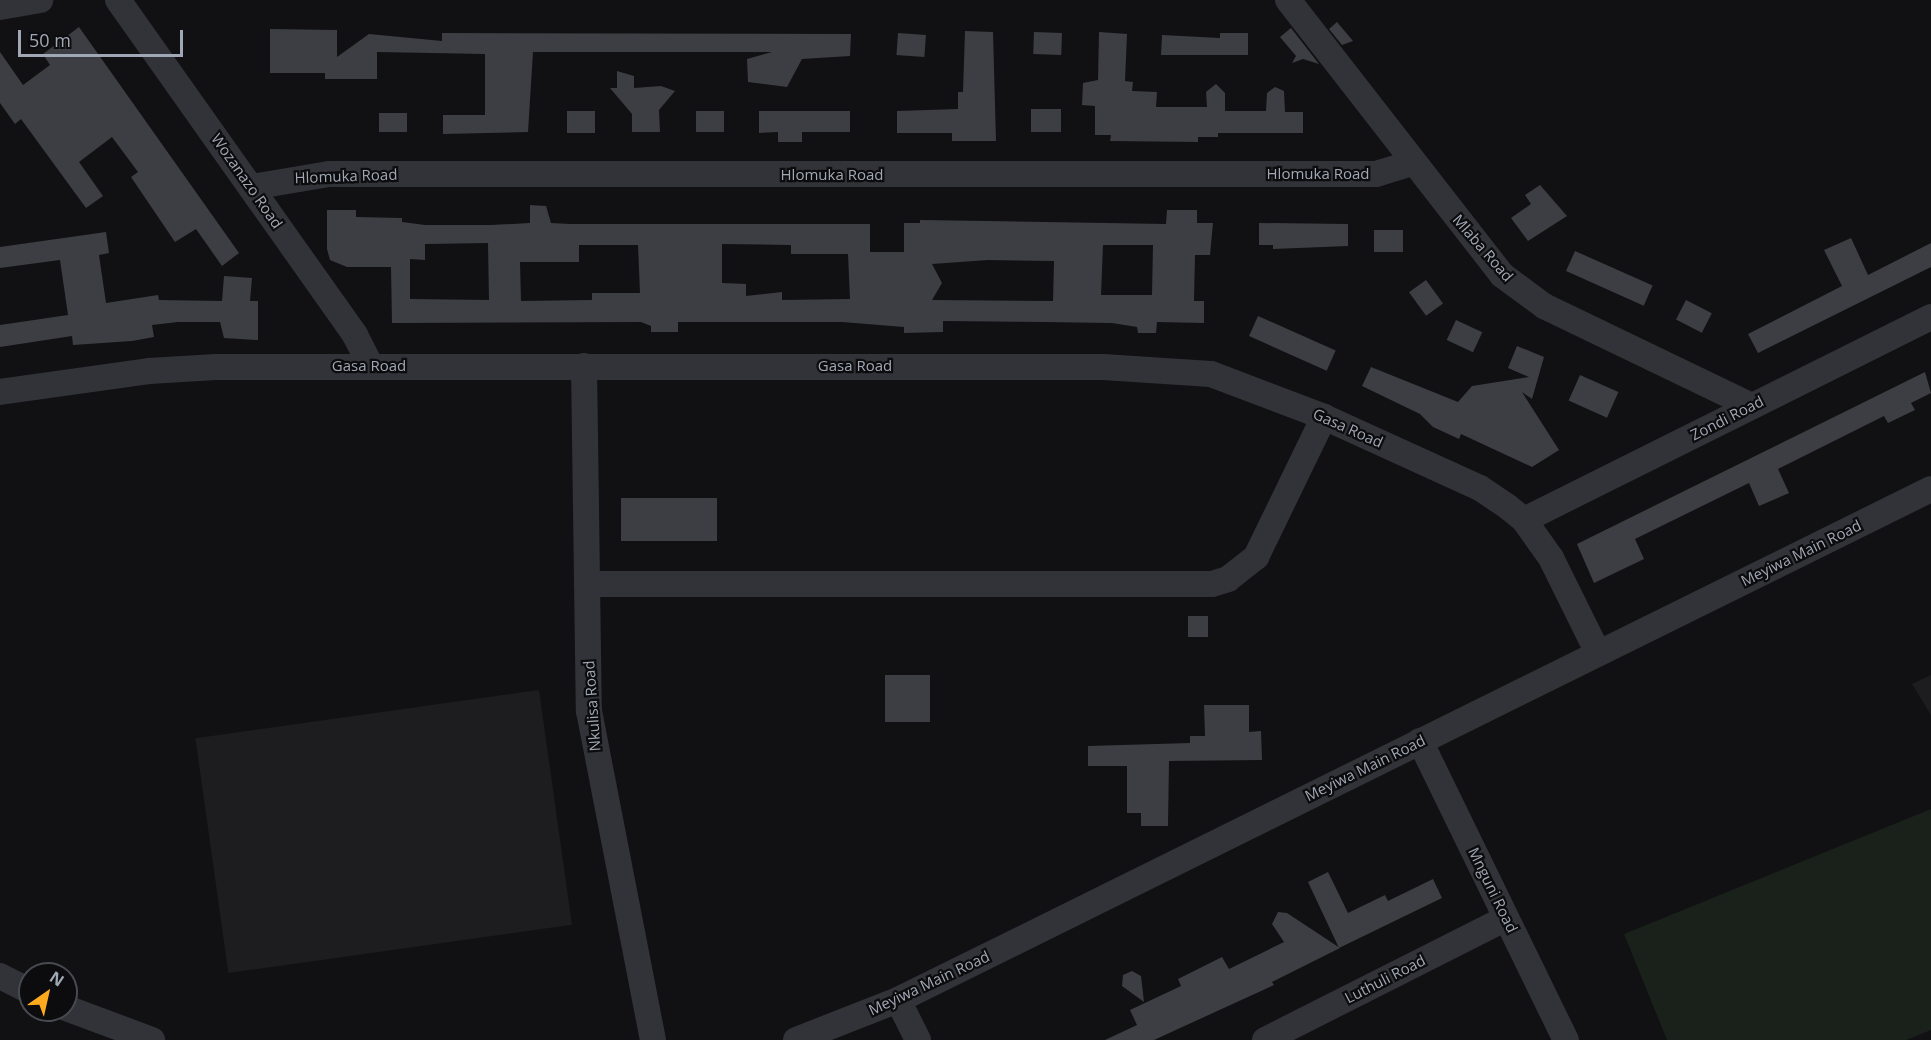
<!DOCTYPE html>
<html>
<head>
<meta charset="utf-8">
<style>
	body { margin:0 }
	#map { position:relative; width:1931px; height:1040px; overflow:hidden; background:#111113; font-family:"Open Sans",sans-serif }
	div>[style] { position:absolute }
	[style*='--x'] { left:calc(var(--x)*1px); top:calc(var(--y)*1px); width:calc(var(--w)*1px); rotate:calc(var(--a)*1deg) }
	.built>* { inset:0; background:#1d1d20; transform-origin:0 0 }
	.green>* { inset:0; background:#19211a }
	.building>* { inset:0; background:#3d3e43; transform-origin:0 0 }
	.minor>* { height:26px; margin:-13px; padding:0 13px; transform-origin:13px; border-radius:13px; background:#323338 }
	span { translate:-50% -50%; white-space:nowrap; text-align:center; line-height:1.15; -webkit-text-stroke:4.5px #0c0c0e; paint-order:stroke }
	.street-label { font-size:15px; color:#a1a8b5 }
	.north { position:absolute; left:18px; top:962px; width:60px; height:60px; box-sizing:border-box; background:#0c0c0e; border:2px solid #484a51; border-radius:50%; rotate:34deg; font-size:16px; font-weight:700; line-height:24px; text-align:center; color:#a1a8b5 }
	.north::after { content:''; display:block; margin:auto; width:21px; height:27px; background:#feaa1e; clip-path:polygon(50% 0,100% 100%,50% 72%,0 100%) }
	.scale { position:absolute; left:18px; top:30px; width:165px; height:27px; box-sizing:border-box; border:3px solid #a1a8b5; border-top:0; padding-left:8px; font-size:18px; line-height:21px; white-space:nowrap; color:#a1a8b5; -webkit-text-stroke:4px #0c0c0e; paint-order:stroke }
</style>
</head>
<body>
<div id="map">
	<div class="built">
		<div style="clip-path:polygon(1931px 675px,1931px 715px,1912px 684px)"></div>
		<div style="left:539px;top:690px;width:237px;height:347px;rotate:82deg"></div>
	</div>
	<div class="green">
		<div style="clip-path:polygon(1931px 809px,1931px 1030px,1906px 1040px,1667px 1040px,1624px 934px)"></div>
	</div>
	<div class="building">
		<div style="clip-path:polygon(1337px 22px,1353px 41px,1342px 45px,1329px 29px)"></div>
		<div style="clip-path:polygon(79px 27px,239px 253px,222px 266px,196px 229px,175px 242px,131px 177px,138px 172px,112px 137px,79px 162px,103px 196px,86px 208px,21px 119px,15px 124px,0 103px,0 52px,23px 85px,50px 65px,43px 54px)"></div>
		<div style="clip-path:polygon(1291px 28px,1319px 64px,1303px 59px,1292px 63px,1296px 56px,1280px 37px)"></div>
		<div style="clip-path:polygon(270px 29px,337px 30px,337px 57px,369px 34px,442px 41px,442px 33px,851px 34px,850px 56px,802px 59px,787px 87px,748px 82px,747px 59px,772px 52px,533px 52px,528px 132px,443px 134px,443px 115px,485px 115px,485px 54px,377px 52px,377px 79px,325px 79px,325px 73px,270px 73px)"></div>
		<div style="clip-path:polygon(965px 31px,993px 32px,996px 141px,952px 141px,952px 133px,897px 133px,897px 111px,958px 109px,958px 92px,963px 92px)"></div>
		<div style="left:1034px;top:32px;width:28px;height:22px;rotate:2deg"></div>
		<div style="clip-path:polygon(1099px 32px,1127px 34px,1125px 81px,1133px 82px,1132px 91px,1157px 92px,1156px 107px,1207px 107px,1206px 92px,1216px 84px,1225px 93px,1225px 111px,1266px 111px,1267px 93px,1275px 87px,1284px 91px,1285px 112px,1303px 112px,1303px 133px,1218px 133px,1218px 137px,1198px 137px,1198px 142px,1110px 141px,1111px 135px,1095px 135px,1095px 106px,1082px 105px,1083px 83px,1098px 80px)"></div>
		<div style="left:898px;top:33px;width:28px;height:22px;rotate:4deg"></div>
		<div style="clip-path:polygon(1220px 33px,1248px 33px,1248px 55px,1161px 55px,1162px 35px,1220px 38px)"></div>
		<div style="clip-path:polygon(617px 71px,634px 76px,634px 88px,661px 86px,675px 91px,659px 110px,660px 132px,632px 132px,632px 114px,610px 88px,617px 88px)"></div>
		<div style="left:1061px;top:109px;width:23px;height:30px;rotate:90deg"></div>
		<div style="left:595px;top:111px;width:22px;height:28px;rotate:90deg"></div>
		<div style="left:696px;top:111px;width:28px;height:21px"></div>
		<div style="clip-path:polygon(759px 111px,850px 111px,850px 132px,802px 132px,802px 142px,778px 142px,778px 132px,759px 133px)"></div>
		<div style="left:379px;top:113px;width:28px;height:19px"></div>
		<div style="clip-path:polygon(1540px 185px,1567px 216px,1528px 241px,1511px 218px,1531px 204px,1525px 195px)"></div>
		<div style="clip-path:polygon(evenodd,530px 205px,546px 206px,551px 223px,570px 224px,870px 224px,870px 252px,904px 252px,904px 223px,920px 223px,920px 220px,1166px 224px,1167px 210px,1197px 210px,1197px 223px,1213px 223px,1210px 255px,1195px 255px,1194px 301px,1204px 301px,1204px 323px,1157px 322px,1156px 333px,1138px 333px,1137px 327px,1112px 323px,1043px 322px,943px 321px,943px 332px,904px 333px,904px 327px,842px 322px,678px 322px,678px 332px,651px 332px,651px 326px,641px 322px,392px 323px,391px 267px,347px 267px,330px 260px,327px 249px,327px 210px,356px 210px,356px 217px,402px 218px,402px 222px,425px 225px,491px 225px,530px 223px,530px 205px,488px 243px,489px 300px,410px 299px,410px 259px,425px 260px,425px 244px,488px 243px,530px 205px,722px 244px,791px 245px,791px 254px,848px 254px,850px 299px,782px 300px,782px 292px,746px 296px,746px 284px,722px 283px,722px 244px,530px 205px,579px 245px,638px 245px,640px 293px,592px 293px,592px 300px,521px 301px,520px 262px,579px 262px,579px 245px,530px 205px,1103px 245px,1153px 245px,1152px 295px,1101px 295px,1103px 245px,530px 205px,988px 260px,1054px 261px,1053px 301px,932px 300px,942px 283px,932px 264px,988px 260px)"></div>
		<div style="clip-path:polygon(1259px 223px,1348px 224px,1348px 246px,1273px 249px,1273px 245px,1259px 245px)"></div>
		<div style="left:1403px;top:230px;width:22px;height:29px;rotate:90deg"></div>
		<div style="clip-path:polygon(106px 232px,109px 253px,99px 255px,106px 303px,158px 295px,159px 300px,222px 301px,224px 276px,252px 278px,250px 301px,258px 301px,258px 340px,224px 338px,220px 322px,178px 322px,152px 325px,154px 337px,132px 341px,73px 345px,72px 336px,0 347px,0 325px,68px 315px,60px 260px,0 268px,0 247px)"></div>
		<div style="clip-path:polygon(1851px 238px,1868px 275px,1931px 243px,1931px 267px,1758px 353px,1748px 334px,1842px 286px,1824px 250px)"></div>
		<div style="left:1575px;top:251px;width:85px;height:22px;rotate:24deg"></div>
		<div style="left:1426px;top:280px;width:29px;height:21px;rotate:54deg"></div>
		<div style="left:1686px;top:300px;width:29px;height:22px;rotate:27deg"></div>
		<div style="left:1258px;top:316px;width:85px;height:22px;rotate:24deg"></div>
		<div style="left:1456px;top:320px;width:29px;height:22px;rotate:25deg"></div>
		<div style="clip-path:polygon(1517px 346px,1544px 357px,1532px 399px,1522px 392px,1559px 450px,1532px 467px,1461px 434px,1459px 439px,1433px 427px,1420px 414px,1362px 386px,1371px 367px,1458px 402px,1472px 386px,1529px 377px,1508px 368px)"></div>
		<div style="clip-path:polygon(1925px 372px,1931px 393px,1911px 403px,1915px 410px,1888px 423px,1884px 416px,1778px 469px,1789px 493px,1759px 506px,1749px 483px,1635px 539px,1644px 559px,1594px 583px,1577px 544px)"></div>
		<div style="left:1580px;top:375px;width:42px;height:28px;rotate:24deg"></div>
		<div style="left:621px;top:498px;width:96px;height:43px"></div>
		<div style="left:1188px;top:616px;width:20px;height:21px"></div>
		<div style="left:885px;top:675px;width:45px;height:47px"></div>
		<div style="clip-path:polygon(1204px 705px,1249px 705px,1249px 732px,1261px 731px,1262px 760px,1169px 761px,1168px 826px,1141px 826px,1141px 813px,1127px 813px,1127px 766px,1088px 766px,1088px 746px,1190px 743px,1190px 736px,1205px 736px)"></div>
		<div style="clip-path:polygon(1328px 872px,1348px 913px,1385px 895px,1388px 901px,1433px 879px,1442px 898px,1339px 948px,1308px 882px)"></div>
		<div style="clip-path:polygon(1278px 912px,1287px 913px,1340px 948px,1272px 982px,1274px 985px,1154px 1040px,1105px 1040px,1137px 1025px,1130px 1010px,1181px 986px,1178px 979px,1222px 957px,1229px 969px,1284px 942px,1272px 924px)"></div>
		<div style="clip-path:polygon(1132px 971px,1141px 976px,1144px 1002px,1122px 986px,1123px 975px)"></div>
	</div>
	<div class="minor">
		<div style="--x:118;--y:0;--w:410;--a:54.7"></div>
		<div style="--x:355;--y:335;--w:35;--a:63"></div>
		<div style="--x:1288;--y:0;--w:348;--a:52.1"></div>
		<div style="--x:1502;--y:275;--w:52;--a:36.4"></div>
		<div style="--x:1544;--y:306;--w:231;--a:25.7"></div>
		<div style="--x:0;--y:7;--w:41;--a:-9.9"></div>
		<div style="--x:252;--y:187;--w:78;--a:-9.6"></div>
		<div style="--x:329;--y:174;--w:1047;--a:0"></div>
		<div style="--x:1376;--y:174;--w:38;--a:-17"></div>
		<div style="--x:584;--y:366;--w:345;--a:89.2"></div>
		<div style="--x:589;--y:711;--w:335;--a:79"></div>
		<div style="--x:0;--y:392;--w:150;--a:-8"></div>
		<div style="--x:149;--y:371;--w:67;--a:-3.4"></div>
		<div style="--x:216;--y:367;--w:887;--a:0"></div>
		<div style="--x:1103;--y:367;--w:108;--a:3.7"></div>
		<div style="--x:1211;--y:374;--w:121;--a:20.8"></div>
		<div style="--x:1324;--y:417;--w:171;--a:24.5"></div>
		<div style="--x:1480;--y:488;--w:34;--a:34"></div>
		<div style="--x:1508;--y:507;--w:21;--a:39"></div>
		<div style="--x:1524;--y:520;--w:47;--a:54.6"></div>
		<div style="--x:1551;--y:558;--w:106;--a:63.7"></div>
		<div style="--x:1524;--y:520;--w:455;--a:-26.5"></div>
		<div style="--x:587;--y:584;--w:625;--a:0"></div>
		<div style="--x:1212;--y:584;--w:17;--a:-17"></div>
		<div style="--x:1228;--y:579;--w:36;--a:-38"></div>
		<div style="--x:1256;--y:557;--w:156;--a:-64.1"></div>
		<div style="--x:1420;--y:741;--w:333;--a:64"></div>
		<div style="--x:0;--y:976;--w:34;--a:27"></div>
		<div style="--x:898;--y:1000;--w:45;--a:63.4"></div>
		<div style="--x:66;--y:1008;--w:92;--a:20.4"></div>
		<div style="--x:796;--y:1040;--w:110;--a:-21.4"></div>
		<div style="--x:898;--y:1000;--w:1152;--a:-26.32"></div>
		<div style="--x:1265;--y:1040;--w:270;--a:-26.8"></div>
	</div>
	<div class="street-label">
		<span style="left:1318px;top:174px">Hlomuka Road</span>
		<span style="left:832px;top:175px">Hlomuka Road</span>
		<span style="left:346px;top:176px;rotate:-2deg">Hlomuka Road</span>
		<span style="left:247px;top:181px;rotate:55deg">Wozanazo Road</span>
		<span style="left:1483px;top:248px;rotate:49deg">Mlaba Road</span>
		<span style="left:369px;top:366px">Gasa Road</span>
		<span style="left:855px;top:366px">Gasa Road</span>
		<span style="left:1727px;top:418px;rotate:-27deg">Zondi Road</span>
		<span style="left:1348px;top:428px;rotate:24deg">Gasa Road</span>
		<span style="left:1801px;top:553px;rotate:-26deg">Meyiwa Main Road</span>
		<span style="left:592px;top:706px;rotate:-94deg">Nkulisa Road</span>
		<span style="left:1365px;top:768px;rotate:-26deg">Meyiwa Main Road</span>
		<span style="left:1493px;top:890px;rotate:64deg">Mnguni Road</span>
		<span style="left:1385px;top:979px;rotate:-27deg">Luthuli Road</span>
		<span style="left:929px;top:983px;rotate:-25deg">Meyiwa Main Road</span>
	</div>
	<div class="north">N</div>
	<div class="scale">50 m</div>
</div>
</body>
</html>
